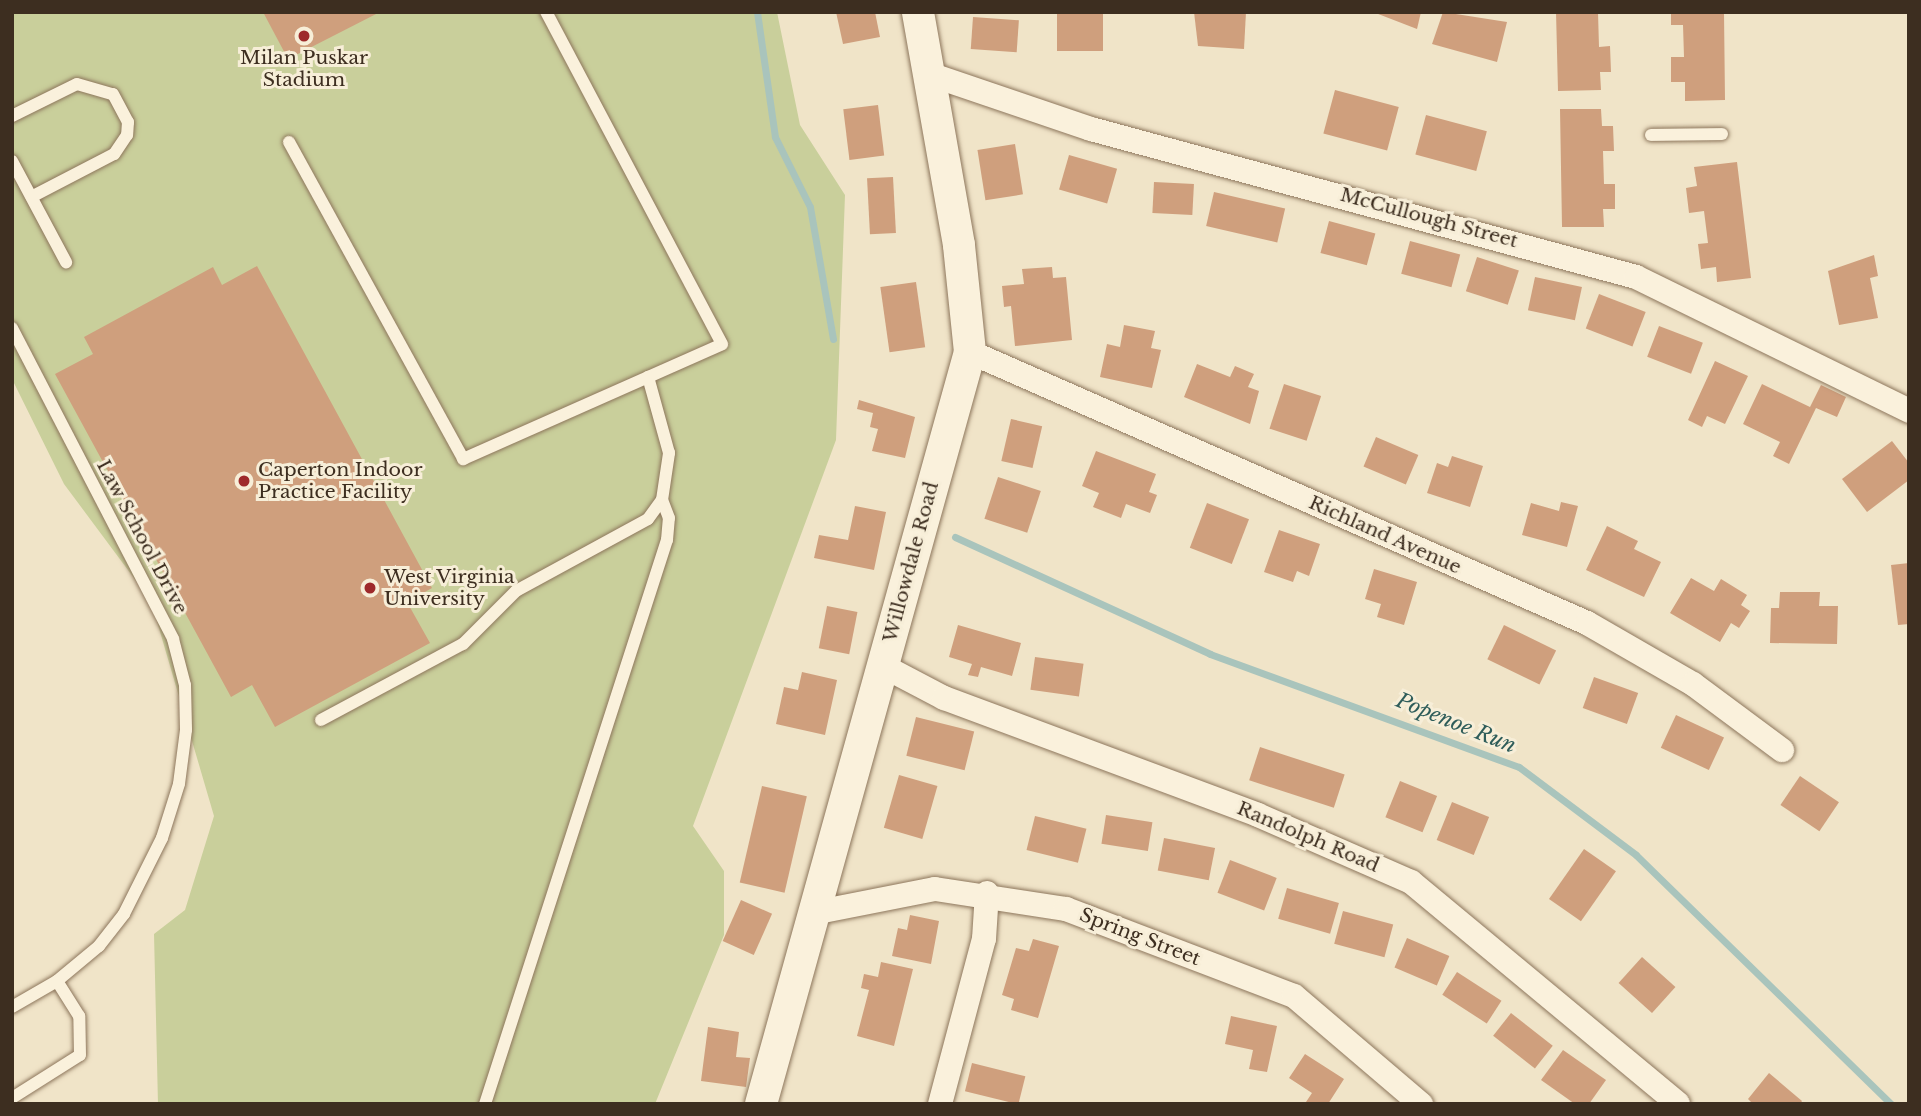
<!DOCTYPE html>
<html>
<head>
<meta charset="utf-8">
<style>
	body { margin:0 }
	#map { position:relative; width:1921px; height:1116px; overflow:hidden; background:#f0e4c8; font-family:"Libre Baskerville",serif }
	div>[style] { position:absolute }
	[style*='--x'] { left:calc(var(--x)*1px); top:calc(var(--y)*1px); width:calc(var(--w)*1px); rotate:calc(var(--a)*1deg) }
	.green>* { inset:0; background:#c9cf9b }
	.stream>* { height:7px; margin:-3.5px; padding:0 3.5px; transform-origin:3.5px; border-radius:3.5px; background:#a9c4bc }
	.building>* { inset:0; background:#cf9f7d; transform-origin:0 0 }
	.roads { filter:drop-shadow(0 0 2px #8d765c) drop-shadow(0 0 2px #8d765c) }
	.service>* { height:12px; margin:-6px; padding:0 6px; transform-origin:6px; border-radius:6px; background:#faf1dc }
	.minor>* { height:24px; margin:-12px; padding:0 12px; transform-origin:12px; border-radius:12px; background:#faf1dc }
	.tertiary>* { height:32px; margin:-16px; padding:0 16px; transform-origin:16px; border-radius:16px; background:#faf1dc }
	.dots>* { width:19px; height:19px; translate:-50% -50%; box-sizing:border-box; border:4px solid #f7eed8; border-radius:50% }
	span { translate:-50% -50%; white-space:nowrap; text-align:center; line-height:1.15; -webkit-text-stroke:6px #f7eed8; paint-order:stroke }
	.poi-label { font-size:19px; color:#3d2e20 }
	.left { translate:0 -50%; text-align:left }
	.street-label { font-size:19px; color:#3d2e20 }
	.water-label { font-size:21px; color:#2f5d5a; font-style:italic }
	.frame { position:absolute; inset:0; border:14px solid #3d2e20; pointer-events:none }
</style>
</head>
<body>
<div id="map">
	<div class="green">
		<div style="clip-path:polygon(12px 12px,777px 12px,800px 125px,845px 195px,836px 440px,693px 826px,724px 871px,724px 935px,655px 1104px,158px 1104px,154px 934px,185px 910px,214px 816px,151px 601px,64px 484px,12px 379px)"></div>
	</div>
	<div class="stream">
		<div style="--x:757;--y:12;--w:126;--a:81.8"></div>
		<div style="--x:775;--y:137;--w:78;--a:63.4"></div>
		<div style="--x:810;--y:207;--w:134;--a:80.1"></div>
		<div style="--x:955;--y:537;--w:281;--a:24.6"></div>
		<div style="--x:1210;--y:654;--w:329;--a:20.1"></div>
		<div style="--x:1519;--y:767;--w:146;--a:36.9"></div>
		<div style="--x:1636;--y:855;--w:356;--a:44.3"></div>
	</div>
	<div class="building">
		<div style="clip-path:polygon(263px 12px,380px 12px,288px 59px)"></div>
		<div style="clip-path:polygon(836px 12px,875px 12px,880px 37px,843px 44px)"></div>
		<div style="left:1057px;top:12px;width:46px;height:39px"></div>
		<div style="clip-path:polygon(1194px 12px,1246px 12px,1244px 49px,1198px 46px)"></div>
		<div style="clip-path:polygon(1373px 12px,1421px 12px,1417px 29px)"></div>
		<div style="clip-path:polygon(1443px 12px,1507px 22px,1497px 62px,1432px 44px)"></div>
		<div style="clip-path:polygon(1556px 12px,1598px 12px,1599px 47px,1610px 46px,1611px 72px,1600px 72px,1601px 90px,1558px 91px)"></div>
		<div style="clip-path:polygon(1671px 12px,1724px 12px,1725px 100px,1685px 101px,1685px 82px,1671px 82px,1671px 57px,1684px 57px,1683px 25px,1671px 25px)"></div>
		<div style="left:973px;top:17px;width:46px;height:32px;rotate:4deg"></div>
		<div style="left:1335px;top:90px;width:66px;height:45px;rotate:15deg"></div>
		<div style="left:878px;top:105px;width:51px;height:35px;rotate:83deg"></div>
		<div style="clip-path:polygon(1560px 109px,1601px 109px,1602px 126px,1613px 126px,1614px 151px,1603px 151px,1604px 184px,1615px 184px,1615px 209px,1603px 209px,1604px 227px,1562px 227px)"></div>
		<div style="left:1426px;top:115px;width:63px;height:41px;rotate:15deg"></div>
		<div style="left:1015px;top:144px;width:51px;height:38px;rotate:81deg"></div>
		<div style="left:1069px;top:155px;width:50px;height:36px;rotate:16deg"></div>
		<div style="clip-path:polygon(1737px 162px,1751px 278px,1717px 282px,1716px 267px,1701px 269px,1698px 244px,1708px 243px,1704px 211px,1689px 213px,1686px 188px,1697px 186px,1694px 167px)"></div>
		<div style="left:893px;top:177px;width:56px;height:26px;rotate:87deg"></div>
		<div style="left:1154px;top:182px;width:40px;height:31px;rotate:3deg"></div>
		<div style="left:1214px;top:192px;width:73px;height:35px;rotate:13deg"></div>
		<div style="left:1329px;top:221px;width:48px;height:33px;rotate:15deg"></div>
		<div style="left:1410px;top:241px;width:52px;height:34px;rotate:15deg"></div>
		<div style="clip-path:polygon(1874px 255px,1878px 276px,1870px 278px,1878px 318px,1839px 325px,1828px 271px)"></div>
		<div style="left:1477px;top:257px;width:44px;height:36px;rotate:18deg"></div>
		<div style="clip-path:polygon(257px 266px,432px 588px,407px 602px,430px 643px,275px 727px,252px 685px,231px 697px,55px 374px,93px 354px,84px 337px,213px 267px,222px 285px)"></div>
		<div style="clip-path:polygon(1052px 267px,1053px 278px,1066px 277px,1072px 340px,1015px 346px,1011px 306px,1004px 307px,1002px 286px,1024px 284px,1022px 269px)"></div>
		<div style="left:1535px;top:277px;width:48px;height:34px;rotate:12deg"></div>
		<div style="left:916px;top:282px;width:66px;height:36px;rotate:82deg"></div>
		<div style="left:1599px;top:294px;width:50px;height:37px;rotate:21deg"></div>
		<div style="clip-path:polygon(1124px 325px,1155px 331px,1151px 348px,1161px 350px,1152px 388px,1100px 377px,1107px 344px,1120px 347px)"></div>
		<div style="left:1659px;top:326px;width:47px;height:33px;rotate:21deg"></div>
		<div style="clip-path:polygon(1715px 361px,1748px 376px,1725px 424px,1707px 416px,1702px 427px,1688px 420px)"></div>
		<div style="clip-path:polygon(1197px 364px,1230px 377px,1235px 366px,1254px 374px,1248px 387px,1259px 391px,1250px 424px,1184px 397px)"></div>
		<div style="left:1284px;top:384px;width:39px;height:47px;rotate:18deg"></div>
		<div style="clip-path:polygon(1762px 384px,1810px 407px,1821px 385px,1846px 397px,1837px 417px,1816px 408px,1789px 464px,1773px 456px,1780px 442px,1743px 424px)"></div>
		<div style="clip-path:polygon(859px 400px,915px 417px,905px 458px,872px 451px,878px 429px,870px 427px,873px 413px,857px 409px)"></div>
		<div style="left:1011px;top:419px;width:32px;height:43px;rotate:13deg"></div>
		<div style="left:1376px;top:437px;width:46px;height:32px;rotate:23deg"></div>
		<div style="clip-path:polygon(1892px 441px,1909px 463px,1909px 480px,1867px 512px,1842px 479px)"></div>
		<div style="clip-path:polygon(1096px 451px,1156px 474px,1149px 492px,1157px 495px,1150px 513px,1126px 504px,1121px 518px,1093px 507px,1099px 493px,1082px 486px)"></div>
		<div style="clip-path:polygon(1452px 456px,1483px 466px,1470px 507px,1427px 493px,1437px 463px,1448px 467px)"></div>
		<div style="left:998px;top:477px;width:45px;height:44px;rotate:18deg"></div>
		<div style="clip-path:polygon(1561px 502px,1578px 506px,1567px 547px,1522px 535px,1531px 503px,1559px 511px)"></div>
		<div style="left:1207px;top:503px;width:45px;height:48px;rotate:21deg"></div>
		<div style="clip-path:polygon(855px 506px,886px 512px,874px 570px,814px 558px,819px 535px,848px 540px)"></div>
		<div style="clip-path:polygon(1607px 526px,1638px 541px,1634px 549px,1661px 562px,1644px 597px,1586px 570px)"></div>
		<div style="clip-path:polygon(1279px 530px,1320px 544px,1309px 576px,1297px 571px,1293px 582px,1264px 572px)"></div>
		<div style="clip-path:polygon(1909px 563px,1909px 624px,1898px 625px,1891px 565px)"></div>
		<div style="clip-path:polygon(1374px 569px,1417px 582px,1404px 625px,1377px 617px,1381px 604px,1365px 599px)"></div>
		<div style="clip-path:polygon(1691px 578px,1714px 591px,1721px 579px,1747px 595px,1741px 605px,1750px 611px,1739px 628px,1731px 623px,1720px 642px,1670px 613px)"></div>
		<div style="clip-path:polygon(1780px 592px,1820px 592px,1819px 606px,1838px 606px,1837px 644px,1770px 643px,1771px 608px,1779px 608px)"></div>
		<div style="left:827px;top:606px;width:31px;height:43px;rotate:11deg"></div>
		<div style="clip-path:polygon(958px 625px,1021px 643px,1012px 676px,981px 667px,978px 677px,968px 675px,972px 664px,949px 657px)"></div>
		<div style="left:1504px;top:625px;width:58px;height:38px;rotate:26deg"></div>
		<div style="left:1035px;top:657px;width:49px;height:33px;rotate:8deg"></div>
		<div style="clip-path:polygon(802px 672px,837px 680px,825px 735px,776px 724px,784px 687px,798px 690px)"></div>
		<div style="left:1594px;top:677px;width:47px;height:33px;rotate:20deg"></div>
		<div style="left:1676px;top:715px;width:53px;height:36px;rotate:25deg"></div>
		<div style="left:916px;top:717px;width:60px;height:40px;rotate:14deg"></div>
		<div style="left:1260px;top:747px;width:89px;height:35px;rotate:18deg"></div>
		<div style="left:899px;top:775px;width:40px;height:55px;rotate:16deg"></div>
		<div style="left:1800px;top:776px;width:47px;height:35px;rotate:34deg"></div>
		<div style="left:1400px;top:781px;width:40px;height:39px;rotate:22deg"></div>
		<div style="left:762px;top:786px;width:46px;height:99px;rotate:13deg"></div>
		<div style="left:1452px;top:802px;width:40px;height:41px;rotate:22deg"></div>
		<div style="left:1106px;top:815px;width:47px;height:29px;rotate:9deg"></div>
		<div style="left:1035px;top:816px;width:53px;height:35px;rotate:14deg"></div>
		<div style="left:1164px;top:838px;width:52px;height:33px;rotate:11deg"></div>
		<div style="left:1584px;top:849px;width:39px;height:61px;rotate:35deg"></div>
		<div style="left:1230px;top:860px;width:50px;height:35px;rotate:21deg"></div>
		<div style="left:1287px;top:888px;width:54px;height:32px;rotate:16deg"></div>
		<div style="left:741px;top:900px;width:34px;height:45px;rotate:24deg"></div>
		<div style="left:1343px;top:911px;width:52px;height:34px;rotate:15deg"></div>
		<div style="clip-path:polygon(910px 915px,939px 921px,931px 964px,892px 956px,898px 928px,907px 930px)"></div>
		<div style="left:1407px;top:938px;width:46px;height:32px;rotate:23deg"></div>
		<div style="clip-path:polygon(1033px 939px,1059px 946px,1038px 1018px,1011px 1010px,1014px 999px,1002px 995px,1016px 948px,1029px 951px)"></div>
		<div style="left:1642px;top:957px;width:45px;height:35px;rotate:42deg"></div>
		<div style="clip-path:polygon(881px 962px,913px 969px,894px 1046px,857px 1036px,869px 990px,861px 988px,864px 974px,878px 977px)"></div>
		<div style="left:1457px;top:972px;width:53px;height:27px;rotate:33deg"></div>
		<div style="left:1511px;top:1013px;width:53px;height:29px;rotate:38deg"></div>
		<div style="clip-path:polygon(1231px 1016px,1277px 1026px,1267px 1072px,1249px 1069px,1253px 1050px,1225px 1044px)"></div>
		<div style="clip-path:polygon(708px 1027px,739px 1032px,736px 1057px,750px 1058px,746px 1087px,701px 1081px)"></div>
		<div style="clip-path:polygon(1563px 1050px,1606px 1080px,1589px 1104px,1575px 1104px,1541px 1080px)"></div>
		<div style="clip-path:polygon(1305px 1054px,1344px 1079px,1328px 1104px,1306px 1102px,1312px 1093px,1289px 1078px)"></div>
		<div style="left:972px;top:1063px;width:55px;height:29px;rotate:14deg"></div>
		<div style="clip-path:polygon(1769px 1073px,1802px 1101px,1800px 1104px,1753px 1104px,1748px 1099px)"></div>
	</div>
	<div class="roads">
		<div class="service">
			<div style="--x:12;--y:116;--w:72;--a:-26.2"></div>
			<div style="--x:77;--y:84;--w:37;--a:16"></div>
			<div style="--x:113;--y:94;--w:32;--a:62"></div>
			<div style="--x:128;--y:122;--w:13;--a:94"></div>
			<div style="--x:127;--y:135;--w:23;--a:124"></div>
			<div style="--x:114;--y:154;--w:93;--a:152.6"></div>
			<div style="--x:1651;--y:135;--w:71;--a:-0.8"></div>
			<div style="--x:289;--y:142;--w:362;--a:61.2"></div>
			<div style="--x:463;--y:459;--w:283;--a:-23.9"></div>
			<div style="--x:722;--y:344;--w:376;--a:-117.9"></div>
			<div style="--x:12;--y:161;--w:115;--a:61.9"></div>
			<div style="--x:12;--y:328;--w:350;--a:62.6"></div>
			<div style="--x:173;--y:639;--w:48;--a:75.4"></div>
			<div style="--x:185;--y:685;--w:45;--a:88.7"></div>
			<div style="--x:186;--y:730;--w:54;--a:97.4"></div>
			<div style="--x:179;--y:784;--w:57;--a:107.5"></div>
			<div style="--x:162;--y:838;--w:85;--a:116.6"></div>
			<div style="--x:124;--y:914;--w:41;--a:128"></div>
			<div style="--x:99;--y:946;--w:55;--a:140.2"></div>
			<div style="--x:57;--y:981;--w:52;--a:150"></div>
			<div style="--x:321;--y:720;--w:161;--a:-28.2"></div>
			<div style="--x:463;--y:644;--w:75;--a:-45"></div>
			<div style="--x:516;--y:591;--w:150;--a:-28.6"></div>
			<div style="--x:648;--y:519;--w:24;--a:-54"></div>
			<div style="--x:662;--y:500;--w:48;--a:-81.5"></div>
			<div style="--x:669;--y:453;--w:79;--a:-105.4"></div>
			<div style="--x:12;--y:1098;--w:80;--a:-32.3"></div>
			<div style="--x:80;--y:1055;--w:39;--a:-91"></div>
			<div style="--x:79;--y:1016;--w:41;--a:-122.2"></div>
			<div style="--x:485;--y:1104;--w:593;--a:-72.12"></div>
			<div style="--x:667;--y:540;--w:22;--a:-85"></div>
			<div style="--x:669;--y:518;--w:19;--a:-111"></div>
		</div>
		<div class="minor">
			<div style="--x:929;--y:74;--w:171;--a:18.8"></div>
			<div style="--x:1091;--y:129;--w:565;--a:15.19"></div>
			<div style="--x:1636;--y:277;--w:304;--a:26.1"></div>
			<div style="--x:970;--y:352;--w:674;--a:23.71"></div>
			<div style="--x:1587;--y:623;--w:122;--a:29.9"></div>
			<div style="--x:1693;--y:684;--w:111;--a:36.6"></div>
			<div style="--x:883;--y:666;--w:69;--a:27.7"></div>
			<div style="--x:944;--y:698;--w:335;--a:20.4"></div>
			<div style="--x:1258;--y:815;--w:167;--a:23.6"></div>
			<div style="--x:1411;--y:882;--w:347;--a:39.7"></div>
			<div style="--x:818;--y:912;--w:119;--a:-11.1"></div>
			<div style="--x:935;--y:889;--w:133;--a:8.7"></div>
			<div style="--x:1066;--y:909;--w:244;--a:20.9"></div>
			<div style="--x:1294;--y:996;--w:167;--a:40.4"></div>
			<div style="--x:940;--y:1104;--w:171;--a:-75.1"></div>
			<div style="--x:984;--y:939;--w:46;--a:-86.3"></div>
		</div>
		<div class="tertiary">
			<div style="--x:761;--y:1104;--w:781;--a:-74.47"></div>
			<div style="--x:970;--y:352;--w:108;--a:-95.9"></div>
			<div style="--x:959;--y:245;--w:237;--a:-100"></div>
		</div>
	</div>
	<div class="dots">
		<div style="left:304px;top:36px;background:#9e2a2b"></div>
		<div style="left:244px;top:481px;background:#9e2a2b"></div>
		<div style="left:370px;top:588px;background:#9e2a2b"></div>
	</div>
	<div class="poi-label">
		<span style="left:304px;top:69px">Milan Puskar<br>Stadium</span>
		<span class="left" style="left:258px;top:481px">Caperton Indoor<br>Practice Facility</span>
		<span class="left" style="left:384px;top:588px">West Virginia<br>University</span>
	</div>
	<div class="street-label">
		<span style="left:1429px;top:218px;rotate:15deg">McCullough Street</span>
		<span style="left:1385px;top:535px;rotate:24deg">Richland Avenue</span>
		<span style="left:142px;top:537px;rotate:62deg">Law School Drive</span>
		<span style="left:911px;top:562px;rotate:-75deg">Willowdale Road</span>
		<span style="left:1308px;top:837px;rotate:23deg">Randolph Road</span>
		<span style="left:1140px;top:937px;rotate:21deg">Spring Street</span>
	</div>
	<div class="water-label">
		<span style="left:1456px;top:723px;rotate:22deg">Popenoe Run</span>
	</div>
	<div class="frame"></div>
</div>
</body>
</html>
